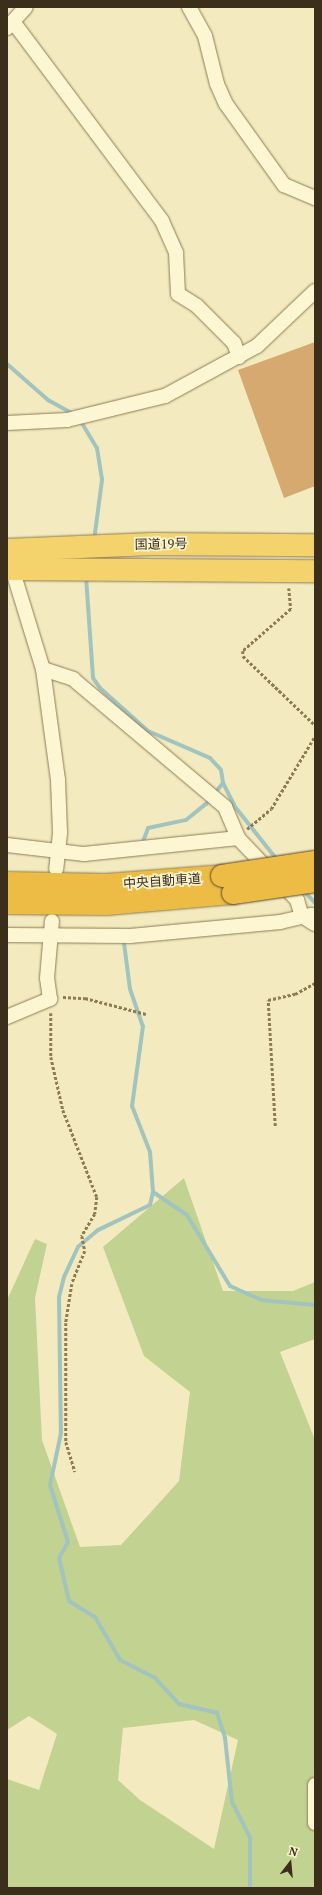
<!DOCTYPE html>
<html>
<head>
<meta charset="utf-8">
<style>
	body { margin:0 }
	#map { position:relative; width:322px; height:1895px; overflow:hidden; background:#f3ebbf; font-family:"PT Serif","Noto Sans JP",serif }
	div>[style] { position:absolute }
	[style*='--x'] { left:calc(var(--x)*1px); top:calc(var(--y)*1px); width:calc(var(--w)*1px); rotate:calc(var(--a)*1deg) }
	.green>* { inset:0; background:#c1d291 }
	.stream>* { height:4px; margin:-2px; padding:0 2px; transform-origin:2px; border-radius:2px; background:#a2c4bf }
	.building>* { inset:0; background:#d5a970 }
	.path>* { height:2.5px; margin-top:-1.25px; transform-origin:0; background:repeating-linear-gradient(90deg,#8e7b55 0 3px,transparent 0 5px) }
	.roads { filter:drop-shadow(0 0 1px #8e7b55) drop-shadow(0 0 1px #8e7b55) }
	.minor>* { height:14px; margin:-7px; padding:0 7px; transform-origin:7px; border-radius:7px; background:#fdf6d3 }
	.trunk>* { height:22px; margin:-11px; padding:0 11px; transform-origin:11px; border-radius:11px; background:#f4d36c }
	.motorway>* { height:22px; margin:-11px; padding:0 11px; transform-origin:11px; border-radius:11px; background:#ecbc45 }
	.bridges { filter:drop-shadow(0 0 1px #5b482a) drop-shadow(0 0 1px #5b482a) }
	.motorway-bridge>* { height:22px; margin:-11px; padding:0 11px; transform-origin:11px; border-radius:11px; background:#ecbc45 }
	span { translate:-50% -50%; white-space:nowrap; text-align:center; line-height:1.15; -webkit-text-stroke:3.5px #f9f3cf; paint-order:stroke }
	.street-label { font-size:13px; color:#3b2f1b }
	.frame { position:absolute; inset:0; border:8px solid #3b2f1b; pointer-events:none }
	.north { position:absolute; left:270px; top:1843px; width:40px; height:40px; -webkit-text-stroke:3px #f9f3cf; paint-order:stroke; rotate:16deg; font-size:11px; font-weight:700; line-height:16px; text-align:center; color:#3b2f1b }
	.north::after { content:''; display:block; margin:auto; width:14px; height:18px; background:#3b2f1b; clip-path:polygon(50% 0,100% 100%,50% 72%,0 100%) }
</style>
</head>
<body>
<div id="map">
	<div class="green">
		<div style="clip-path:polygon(evenodd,184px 1178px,223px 1291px,293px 1291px,315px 1282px,315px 1339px,280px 1352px,315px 1440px,315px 1888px,7px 1888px,7px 1779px,39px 1790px,57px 1734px,29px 1716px,7px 1730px,7px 1300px,35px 1239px,47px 1244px,35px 1298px,42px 1440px,80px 1547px,121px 1545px,179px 1481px,190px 1392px,144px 1356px,103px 1247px,184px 1178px,194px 1720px,238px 1740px,214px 1849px,140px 1800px,118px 1780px,123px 1728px,194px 1720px)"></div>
	</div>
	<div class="stream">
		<div style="--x:7;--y:364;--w:55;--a:41.3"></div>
		<div style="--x:48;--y:400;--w:31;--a:29"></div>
		<div style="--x:80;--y:420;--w:33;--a:59"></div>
		<div style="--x:97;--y:448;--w:32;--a:81"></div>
		<div style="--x:102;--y:480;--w:62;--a:97.5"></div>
		<div style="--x:86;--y:577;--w:101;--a:86"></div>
		<div style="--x:93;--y:678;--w:12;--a:55"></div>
		<div style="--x:100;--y:688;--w:64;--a:41.9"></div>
		<div style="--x:148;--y:731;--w:68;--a:23.5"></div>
		<div style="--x:210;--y:758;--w:16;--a:47"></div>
		<div style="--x:221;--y:770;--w:13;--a:81"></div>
		<div style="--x:223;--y:783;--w:28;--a:63"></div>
		<div style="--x:236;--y:808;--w:68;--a:51.6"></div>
		<div style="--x:142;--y:844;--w:17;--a:-69"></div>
		<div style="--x:148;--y:828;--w:39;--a:-12"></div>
		<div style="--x:186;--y:820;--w:26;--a:-39"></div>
		<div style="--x:206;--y:804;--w:27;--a:-51"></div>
		<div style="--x:303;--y:890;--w:18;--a:47"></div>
		<div style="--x:124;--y:943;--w:46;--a:82.6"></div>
		<div style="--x:130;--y:989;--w:39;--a:71"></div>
		<div style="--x:143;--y:1026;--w:81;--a:97.8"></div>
		<div style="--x:132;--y:1106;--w:49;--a:68.6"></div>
		<div style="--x:150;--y:1152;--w:40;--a:85.7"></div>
		<div style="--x:153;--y:1192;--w:13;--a:103"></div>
		<div style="--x:150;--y:1205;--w:58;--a:154.3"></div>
		<div style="--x:98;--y:1230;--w:26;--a:140"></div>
		<div style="--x:78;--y:1247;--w:33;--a:115"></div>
		<div style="--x:64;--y:1277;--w:21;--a:104"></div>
		<div style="--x:59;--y:1297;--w:136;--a:89.2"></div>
		<div style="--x:61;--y:1433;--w:53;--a:101.9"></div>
		<div style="--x:50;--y:1485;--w:60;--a:72.5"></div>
		<div style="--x:68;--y:1542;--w:18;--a:119"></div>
		<div style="--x:59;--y:1558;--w:44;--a:76.9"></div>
		<div style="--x:69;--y:1601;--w:31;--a:32"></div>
		<div style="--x:95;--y:1617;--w:50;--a:59.8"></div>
		<div style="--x:120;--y:1660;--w:38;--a:27"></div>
		<div style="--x:154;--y:1677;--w:37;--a:47"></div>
		<div style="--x:179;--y:1704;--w:39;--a:13"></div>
		<div style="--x:217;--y:1713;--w:26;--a:72"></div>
		<div style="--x:225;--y:1738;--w:64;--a:83.8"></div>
		<div style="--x:232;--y:1802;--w:39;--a:63"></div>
		<div style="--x:250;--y:1837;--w:51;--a:90"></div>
		<div style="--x:153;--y:1192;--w:41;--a:34.1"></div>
		<div style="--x:187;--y:1215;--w:83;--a:58.8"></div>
		<div style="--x:230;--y:1286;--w:34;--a:24"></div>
		<div style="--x:261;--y:1300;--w:54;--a:5.3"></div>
	</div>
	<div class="building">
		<div style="clip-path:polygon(315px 342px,315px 486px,284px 498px,238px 370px)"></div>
	</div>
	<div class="path">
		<div style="--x:289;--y:588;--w:21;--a:85"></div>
		<div style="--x:291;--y:609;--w:64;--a:138.8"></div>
		<div style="--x:243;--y:651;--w:5;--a:90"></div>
		<div style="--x:243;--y:656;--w:100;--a:43.8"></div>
		<div style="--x:247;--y:829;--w:31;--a:-40"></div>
		<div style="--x:271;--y:809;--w:85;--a:-58.9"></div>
		<div style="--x:63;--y:997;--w:22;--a:3"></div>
		<div style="--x:85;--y:998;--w:63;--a:14.7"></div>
		<div style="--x:51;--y:1013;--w:44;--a:90"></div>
		<div style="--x:51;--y:1057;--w:54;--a:77.2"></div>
		<div style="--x:63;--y:1110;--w:93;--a:68.7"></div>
		<div style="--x:97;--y:1197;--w:17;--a:97"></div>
		<div style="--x:95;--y:1214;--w:26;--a:121"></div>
		<div style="--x:82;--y:1236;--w:15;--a:79"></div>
		<div style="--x:85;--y:1251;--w:35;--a:112"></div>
		<div style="--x:72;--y:1284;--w:39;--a:99"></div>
		<div style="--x:66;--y:1323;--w:119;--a:90"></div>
		<div style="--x:66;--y:1442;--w:31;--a:73"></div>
		<div style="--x:275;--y:1126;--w:126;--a:-93.2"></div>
		<div style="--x:268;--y:1000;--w:28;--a:-13"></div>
		<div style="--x:295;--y:994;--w:23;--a:-29"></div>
	</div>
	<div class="roads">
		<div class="minor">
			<div style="--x:189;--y:7;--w:33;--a:61"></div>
			<div style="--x:205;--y:36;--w:49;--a:76"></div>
			<div style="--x:217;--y:84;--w:22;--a:66"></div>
			<div style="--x:226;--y:104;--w:100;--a:54.4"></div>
			<div style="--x:284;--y:185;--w:34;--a:23"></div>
			<div style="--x:14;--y:23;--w:247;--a:53.2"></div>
			<div style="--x:162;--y:221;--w:35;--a:66"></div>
			<div style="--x:176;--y:253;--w:41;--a:87.2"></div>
			<div style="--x:178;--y:294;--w:22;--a:32"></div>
			<div style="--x:197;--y:306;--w:52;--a:45"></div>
			<div style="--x:234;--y:343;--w:15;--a:70"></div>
			<div style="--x:7;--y:28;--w:28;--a:-48"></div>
			<div style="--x:7;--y:423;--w:60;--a:-2.9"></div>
			<div style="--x:67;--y:420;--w:101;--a:-13.8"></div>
			<div style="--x:165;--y:396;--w:105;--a:-28.5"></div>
			<div style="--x:257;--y:346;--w:80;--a:-43.5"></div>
			<div style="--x:10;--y:562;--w:112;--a:72.9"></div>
			<div style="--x:43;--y:669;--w:112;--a:82.3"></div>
			<div style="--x:58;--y:780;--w:53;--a:87.8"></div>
			<div style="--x:60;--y:833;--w:36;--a:96"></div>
			<div style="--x:43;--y:669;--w:32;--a:18"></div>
			<div style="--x:73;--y:679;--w:199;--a:40.1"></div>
			<div style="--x:225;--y:807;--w:34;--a:67"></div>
			<div style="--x:238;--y:838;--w:86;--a:46.4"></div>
			<div style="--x:297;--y:900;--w:17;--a:73"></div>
			<div style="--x:302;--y:916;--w:15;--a:32"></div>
			<div style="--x:7;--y:845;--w:78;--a:6.7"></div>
			<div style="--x:84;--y:854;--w:155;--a:-5.9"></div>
			<div style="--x:7;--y:935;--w:123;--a:0.5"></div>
			<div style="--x:130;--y:936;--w:151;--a:-5.3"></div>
			<div style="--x:280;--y:922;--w:32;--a:-13"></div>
			<div style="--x:7;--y:1017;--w:47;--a:-22.7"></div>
			<div style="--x:50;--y:999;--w:21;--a:-98"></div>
			<div style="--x:47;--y:978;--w:57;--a:-85"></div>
			<div style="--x:315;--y:1785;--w:38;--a:90"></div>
		</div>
		<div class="trunk">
			<div style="--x:7;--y:550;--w:145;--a:-2.4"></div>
			<div style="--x:152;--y:544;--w:163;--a:0.4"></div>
			<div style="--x:7;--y:569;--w:308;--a:0.4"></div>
		</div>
		<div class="motorway">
			<div style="--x:7;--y:883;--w:99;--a:1.2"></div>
			<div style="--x:106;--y:885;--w:116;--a:-4.4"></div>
			<div style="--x:7;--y:903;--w:99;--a:0.6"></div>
			<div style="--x:106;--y:904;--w:127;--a:-5"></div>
		</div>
	</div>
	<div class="bridges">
		<div class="motorway-bridge">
			<div style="--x:222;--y:876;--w:94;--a:-8.6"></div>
			<div style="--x:233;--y:893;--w:83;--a:-8.3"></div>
		</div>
	</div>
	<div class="street-label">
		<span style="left:161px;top:544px;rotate:-1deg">国道19号</span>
		<span style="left:162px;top:881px;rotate:-4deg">中央自動車道</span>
	</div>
	<div class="frame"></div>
	<div class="north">N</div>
</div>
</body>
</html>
